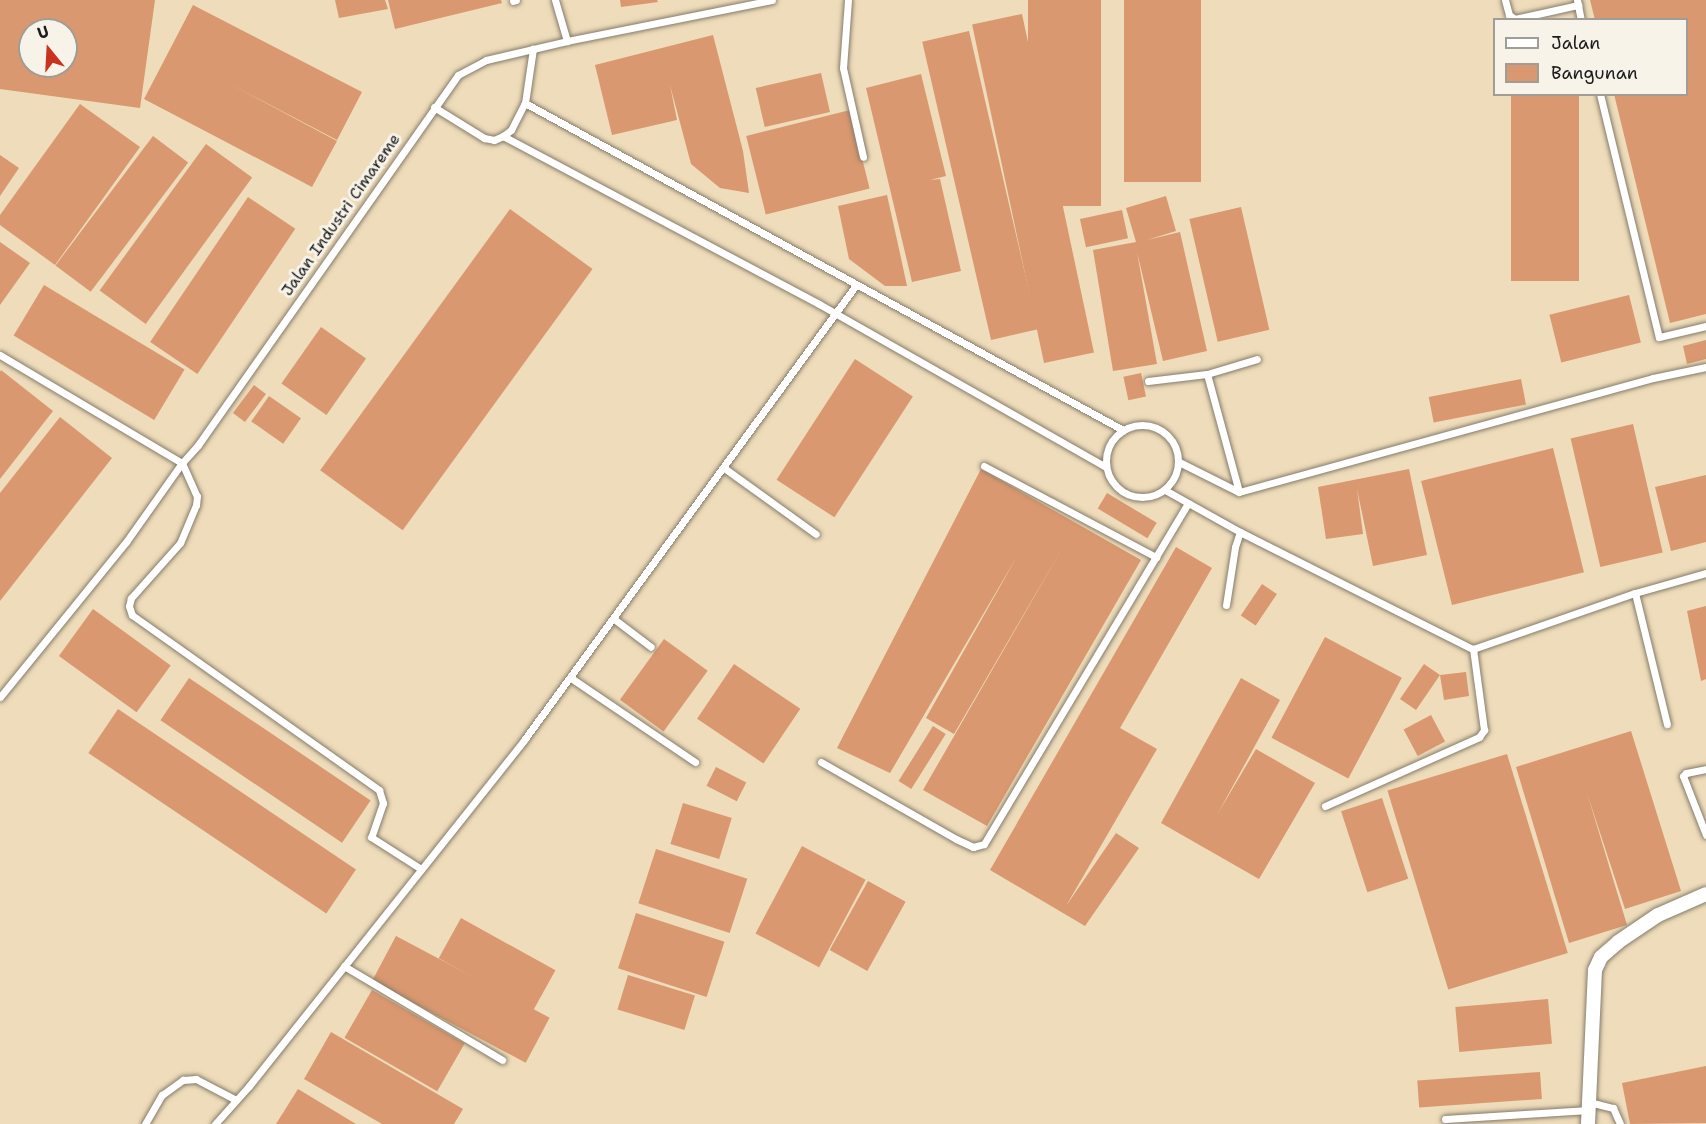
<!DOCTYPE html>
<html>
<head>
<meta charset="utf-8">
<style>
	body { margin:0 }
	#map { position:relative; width:1706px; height:1124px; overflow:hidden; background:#eedcba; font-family:"Shantell Sans",sans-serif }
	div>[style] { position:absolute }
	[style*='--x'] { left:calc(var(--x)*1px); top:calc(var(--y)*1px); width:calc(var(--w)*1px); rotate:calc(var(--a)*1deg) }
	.building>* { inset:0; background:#d9986f; transform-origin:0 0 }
	.roads { filter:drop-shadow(0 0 2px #857c6b) drop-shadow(0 0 2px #857c6b) }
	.service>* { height:7px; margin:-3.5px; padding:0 3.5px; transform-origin:3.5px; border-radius:3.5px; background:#fff }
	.service>.ring { margin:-3.5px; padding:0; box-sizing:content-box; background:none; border:7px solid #fff; border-radius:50% }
	.minor>* { height:14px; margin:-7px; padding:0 7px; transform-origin:7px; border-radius:7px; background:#fff }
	span { translate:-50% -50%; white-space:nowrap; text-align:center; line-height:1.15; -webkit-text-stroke:6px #f7f3e8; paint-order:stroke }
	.street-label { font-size:16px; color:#1c1c1c }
	.legend { position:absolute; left:1493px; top:18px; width:195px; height:78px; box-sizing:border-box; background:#f7f3e8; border:2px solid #9f9d96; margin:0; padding:8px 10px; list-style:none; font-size:18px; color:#1c1c1c }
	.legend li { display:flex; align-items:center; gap:12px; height:30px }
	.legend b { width:30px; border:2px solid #9f9d96 }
	.north { position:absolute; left:18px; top:18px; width:60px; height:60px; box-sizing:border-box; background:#f7f3e8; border:2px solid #9f9d96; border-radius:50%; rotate:342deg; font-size:16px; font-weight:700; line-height:24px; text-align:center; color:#1c1c1c }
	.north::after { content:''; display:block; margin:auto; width:21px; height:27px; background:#c8321e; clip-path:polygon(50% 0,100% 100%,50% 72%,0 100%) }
</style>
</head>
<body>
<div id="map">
	<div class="building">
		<div style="clip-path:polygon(evenodd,0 0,155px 0,140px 108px,0 89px,0 0,30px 30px,66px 30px,66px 66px,30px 66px,30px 30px)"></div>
		<div style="clip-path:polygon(335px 0,385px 0,388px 9px,339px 18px)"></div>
		<div style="clip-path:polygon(388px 0,501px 0,502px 3px,395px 29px)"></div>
		<div style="clip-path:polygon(620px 0,657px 0,658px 2px,621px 7px)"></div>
		<div style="left:1028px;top:0;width:73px;height:206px"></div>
		<div style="left:1124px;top:0;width:77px;height:182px"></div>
		<div style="clip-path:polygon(1590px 0,1706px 0,1706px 314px,1670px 323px,1614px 94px,1686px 94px,1686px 20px,1595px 20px)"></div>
		<div style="clip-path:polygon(193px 5px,362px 92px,337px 140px,228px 83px,337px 141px,312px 187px,144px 99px)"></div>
		<div style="left:1022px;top:14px;width:346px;height:51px;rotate:78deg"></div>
		<div style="left:969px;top:31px;width:306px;height:48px;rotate:77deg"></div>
		<div style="clip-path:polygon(713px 35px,743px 151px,749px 193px,720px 188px,691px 164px,670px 85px,677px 120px,612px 135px,595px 65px)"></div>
		<div style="left:821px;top:73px;width:40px;height:67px;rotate:77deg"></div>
		<div style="clip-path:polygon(921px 74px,946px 176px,930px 180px,940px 179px,961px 271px,912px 282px,866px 88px)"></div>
		<div style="left:1511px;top:94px;width:68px;height:187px"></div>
		<div style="clip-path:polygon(80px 104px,140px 147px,55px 265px,0 225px,0 215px)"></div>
		<div style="left:850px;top:110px;width:81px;height:107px;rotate:76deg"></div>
		<div style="left:153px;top:136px;width:44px;height:162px;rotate:37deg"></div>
		<div style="left:206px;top:144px;width:57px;height:181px;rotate:36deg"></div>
		<div style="clip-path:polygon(0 155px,19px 168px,0 196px)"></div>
		<div style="clip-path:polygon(887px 195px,899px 249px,907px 286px,885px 286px,849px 259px,838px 206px)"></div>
		<div style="clip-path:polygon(1166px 196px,1176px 231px,1147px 240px,1180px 232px,1207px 351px,1163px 361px,1137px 252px,1157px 364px,1113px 371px,1093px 250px,1136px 242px,1126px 208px)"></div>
		<div style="left:248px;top:197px;width:57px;height:175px;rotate:34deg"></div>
		<div style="left:1241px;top:207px;width:126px;height:53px;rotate:77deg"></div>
		<div style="left:510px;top:209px;width:102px;height:323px;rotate:36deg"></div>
		<div style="left:1122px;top:210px;width:29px;height:43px;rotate:78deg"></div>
		<div style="clip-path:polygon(0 242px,30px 263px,0 305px)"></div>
		<div style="left:44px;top:285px;width:164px;height:59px;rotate:31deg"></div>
		<div style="left:1629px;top:295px;width:49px;height:82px;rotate:76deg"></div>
		<div style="left:321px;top:327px;width:55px;height:69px;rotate:35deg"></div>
		<div style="clip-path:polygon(1706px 340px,1706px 359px,1687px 364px,1683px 346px)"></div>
		<div style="left:855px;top:359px;width:69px;height:144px;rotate:33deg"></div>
		<div style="clip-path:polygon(1px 370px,53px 411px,0 479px,0 372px)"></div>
		<div style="left:1141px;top:373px;width:24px;height:18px;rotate:78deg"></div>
		<div style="left:1521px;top:379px;width:26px;height:94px;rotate:79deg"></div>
		<div style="left:254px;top:385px;width:15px;height:35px;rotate:37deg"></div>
		<div style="left:269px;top:396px;width:39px;height:31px;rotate:35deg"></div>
		<div style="clip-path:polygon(60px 417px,112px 458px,0 601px,0 493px)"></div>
		<div style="left:1633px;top:424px;width:132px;height:64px;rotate:77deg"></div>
		<div style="left:1553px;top:448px;width:128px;height:136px;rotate:76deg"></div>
		<div style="clip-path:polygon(981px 469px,1141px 560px,987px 826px,923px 790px,1067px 540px,954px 734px,926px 718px,1019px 553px,890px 773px,837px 748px)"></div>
		<div style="clip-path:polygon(1409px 469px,1427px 555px,1373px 566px,1357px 489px,1363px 534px,1326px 539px,1318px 487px)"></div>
		<div style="clip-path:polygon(1706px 475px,1706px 542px,1671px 551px,1655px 487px)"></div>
		<div style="left:1107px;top:493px;width:58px;height:18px;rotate:31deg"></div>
		<div style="clip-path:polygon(1176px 547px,1212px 568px,1120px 728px,1157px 749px,1066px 906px,1116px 833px,1139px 848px,1085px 926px,990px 870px)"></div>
		<div style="left:1262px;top:584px;width:18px;height:38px;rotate:34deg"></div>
		<div style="clip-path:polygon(1706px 606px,1706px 679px,1701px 681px,1687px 611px)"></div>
		<div style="left:93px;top:609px;width:96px;height:58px;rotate:36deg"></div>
		<div style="left:1325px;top:637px;width:87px;height:114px;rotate:28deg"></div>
		<div style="left:664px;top:639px;width:54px;height:75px;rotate:36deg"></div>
		<div style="left:734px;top:664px;width:80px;height:66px;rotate:34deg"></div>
		<div style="clip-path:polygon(1424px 664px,1440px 675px,1466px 672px,1469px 696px,1444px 700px,1440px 675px,1416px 710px,1400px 699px)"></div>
		<div style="left:189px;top:678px;width:219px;height:51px;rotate:34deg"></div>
		<div style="clip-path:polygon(1241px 678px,1280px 700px,1217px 815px,1256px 749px,1315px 783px,1259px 879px,1161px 823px)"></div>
		<div style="left:118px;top:709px;width:287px;height:53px;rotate:34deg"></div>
		<div style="left:1431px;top:715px;width:30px;height:31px;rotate:62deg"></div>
		<div style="left:933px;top:726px;width:15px;height:65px;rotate:32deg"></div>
		<div style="clip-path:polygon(1631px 731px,1681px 891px,1625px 909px,1587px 793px,1627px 925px,1569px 943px,1516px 767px)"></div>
		<div style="left:1507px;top:754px;width:208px;height:125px;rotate:73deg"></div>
		<div style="left:716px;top:767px;width:34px;height:21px;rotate:27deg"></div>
		<div style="left:1382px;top:798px;width:85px;height:43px;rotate:72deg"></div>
		<div style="left:683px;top:803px;width:51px;height:43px;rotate:17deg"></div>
		<div style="left:802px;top:846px;width:72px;height:99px;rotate:28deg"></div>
		<div style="left:656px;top:849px;width:96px;height:57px;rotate:18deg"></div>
		<div style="left:868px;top:881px;width:43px;height:79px;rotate:29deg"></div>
		<div style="left:636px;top:913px;width:93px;height:58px;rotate:18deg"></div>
		<div style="left:461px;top:918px;width:108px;height:46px;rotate:29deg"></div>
		<div style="left:396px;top:936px;width:174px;height:51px;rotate:28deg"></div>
		<div style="left:628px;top:975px;width:70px;height:36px;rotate:17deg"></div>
		<div style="left:372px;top:990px;width:107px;height:55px;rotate:30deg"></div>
		<div style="left:1548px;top:999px;width:45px;height:93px;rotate:85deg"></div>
		<div style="clip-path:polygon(331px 1032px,463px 1109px,454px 1124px,382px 1124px,304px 1079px)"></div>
		<div style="clip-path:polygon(1706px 1066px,1706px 1123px,1630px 1124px,1622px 1083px)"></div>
		<div style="left:1540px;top:1072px;width:27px;height:123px;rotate:86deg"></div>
		<div style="clip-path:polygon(298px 1089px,356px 1124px,276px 1124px)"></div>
	</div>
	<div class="roads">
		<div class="service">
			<div style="--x:555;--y:0;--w:43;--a:73.7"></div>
			<div style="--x:848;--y:0;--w:68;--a:94.2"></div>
			<div style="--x:843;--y:68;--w:91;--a:77.3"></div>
			<div style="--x:1505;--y:0;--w:16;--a:75"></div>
			<div style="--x:1509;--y:15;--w:7;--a:34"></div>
			<div style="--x:1515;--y:19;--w:65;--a:-12.5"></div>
			<div style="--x:1577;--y:0;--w:20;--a:79"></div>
			<div style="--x:513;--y:1;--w:3;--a:-18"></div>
			<div style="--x:1600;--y:94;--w:250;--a:76.4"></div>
			<div style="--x:1659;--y:337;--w:48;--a:-13.2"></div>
			<div style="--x:525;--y:103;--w:682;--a:28.67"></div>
			<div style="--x:434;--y:107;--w:59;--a:31.8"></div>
			<div style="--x:484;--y:138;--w:10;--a:11"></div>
			<div style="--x:494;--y:140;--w:10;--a:-24"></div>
			<div style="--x:503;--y:136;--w:10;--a:-37"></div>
			<div style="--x:511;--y:130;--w:30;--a:-63"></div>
			<div style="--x:525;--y:103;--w:55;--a:-81.6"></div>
			<div style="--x:503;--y:136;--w:358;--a:28"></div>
			<div style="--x:819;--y:304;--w:330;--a:29.6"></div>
			<div style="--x:0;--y:355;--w:212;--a:30.7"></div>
			<div style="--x:182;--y:463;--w:24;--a:-48"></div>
			<div style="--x:198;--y:445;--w:452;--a:-54.9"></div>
			<div style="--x:458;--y:75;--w:32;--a:-28"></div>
			<div style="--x:486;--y:60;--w:83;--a:-13.2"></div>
			<div style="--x:567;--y:41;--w:209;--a:-11.3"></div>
			<div style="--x:1207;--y:374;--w:52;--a:-16.7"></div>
			<div style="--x:1148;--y:381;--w:59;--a:-6.8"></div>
			<div style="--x:1207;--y:374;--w:122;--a:74.8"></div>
			<div class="ring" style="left:1106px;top:425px;width:65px;height:65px"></div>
			<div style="--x:1179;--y:462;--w:67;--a:26.6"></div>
			<div style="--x:1239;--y:492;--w:429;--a:-15.4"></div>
			<div style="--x:1653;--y:378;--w:54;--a:-11.7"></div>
			<div style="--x:984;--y:466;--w:195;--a:27.9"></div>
			<div style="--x:724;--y:468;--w:113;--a:35.7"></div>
			<div style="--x:1165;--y:490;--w:86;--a:29.2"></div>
			<div style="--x:1240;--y:532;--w:261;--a:26.7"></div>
			<div style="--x:1473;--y:649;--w:171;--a:-19.1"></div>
			<div style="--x:1635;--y:593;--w:74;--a:-15.7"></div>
			<div style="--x:1635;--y:593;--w:135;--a:76.3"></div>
			<div style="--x:1226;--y:605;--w:59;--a:-81.2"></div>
			<div style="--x:1235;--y:547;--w:16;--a:-72"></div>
			<div style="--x:614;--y:619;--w:46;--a:37.1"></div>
			<div style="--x:571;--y:678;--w:150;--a:34.1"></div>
			<div style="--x:0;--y:697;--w:200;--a:-50.9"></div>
			<div style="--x:126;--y:542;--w:97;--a:-54.7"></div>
			<div style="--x:182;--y:463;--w:36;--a:66"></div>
			<div style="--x:197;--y:496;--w:9;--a:96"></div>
			<div style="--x:196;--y:505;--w:41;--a:112.8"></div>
			<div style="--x:180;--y:543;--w:74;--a:131.7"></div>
			<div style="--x:131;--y:598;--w:8;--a:104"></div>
			<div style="--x:129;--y:606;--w:9;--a:72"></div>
			<div style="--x:132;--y:615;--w:303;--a:35.3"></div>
			<div style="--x:379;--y:790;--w:14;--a:73"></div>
			<div style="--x:383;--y:803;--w:36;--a:109"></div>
			<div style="--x:371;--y:837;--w:59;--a:32.6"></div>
			<div style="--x:821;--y:762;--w:155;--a:29.7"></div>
			<div style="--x:956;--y:839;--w:19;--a:25"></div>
			<div style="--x:973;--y:847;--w:11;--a:-15"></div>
			<div style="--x:984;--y:844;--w:397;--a:-59.1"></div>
			<div style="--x:1325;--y:806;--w:169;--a:-24.1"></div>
			<div style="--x:1479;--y:737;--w:9;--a:-54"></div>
			<div style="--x:1484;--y:730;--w:82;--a:-97.7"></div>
			<div style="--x:1706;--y:835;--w:63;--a:-111.3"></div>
			<div style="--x:1683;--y:776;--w:4;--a:-45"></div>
			<div style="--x:1686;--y:773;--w:20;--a:-11"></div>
			<div style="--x:344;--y:966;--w:184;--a:30.7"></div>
			<div style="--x:1589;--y:1102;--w:25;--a:14"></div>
			<div style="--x:1613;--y:1108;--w:17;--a:66"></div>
			<div style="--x:1445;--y:1119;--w:144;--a:-3.6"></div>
			<div style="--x:145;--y:1124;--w:34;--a:-60"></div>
			<div style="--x:162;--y:1095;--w:26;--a:-36"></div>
			<div style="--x:183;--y:1080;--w:13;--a:-4"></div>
			<div style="--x:196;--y:1079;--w:45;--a:27.7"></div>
			<div style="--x:215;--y:1124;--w:51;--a:-48.2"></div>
			<div style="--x:249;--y:1086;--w:442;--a:-51.5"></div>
			<div style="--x:524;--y:740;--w:563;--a:-53.88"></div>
		</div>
		<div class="minor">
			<div style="--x:1588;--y:1124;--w:154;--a:-87.4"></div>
			<div style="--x:1595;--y:970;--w:14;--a:-65"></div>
			<div style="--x:1601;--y:957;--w:23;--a:-41"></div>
			<div style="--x:1618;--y:942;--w:48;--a:-34"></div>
			<div style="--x:1658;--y:915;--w:52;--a:-23.6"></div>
		</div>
	</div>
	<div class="street-label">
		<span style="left:341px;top:215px;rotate:-55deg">Jalan Industri Cimareme</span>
	</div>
	<ul class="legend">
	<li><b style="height:8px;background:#fff"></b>Jalan</li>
	<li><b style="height:16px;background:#d9986f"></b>Bangunan</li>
	</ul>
	<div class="north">U</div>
</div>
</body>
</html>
